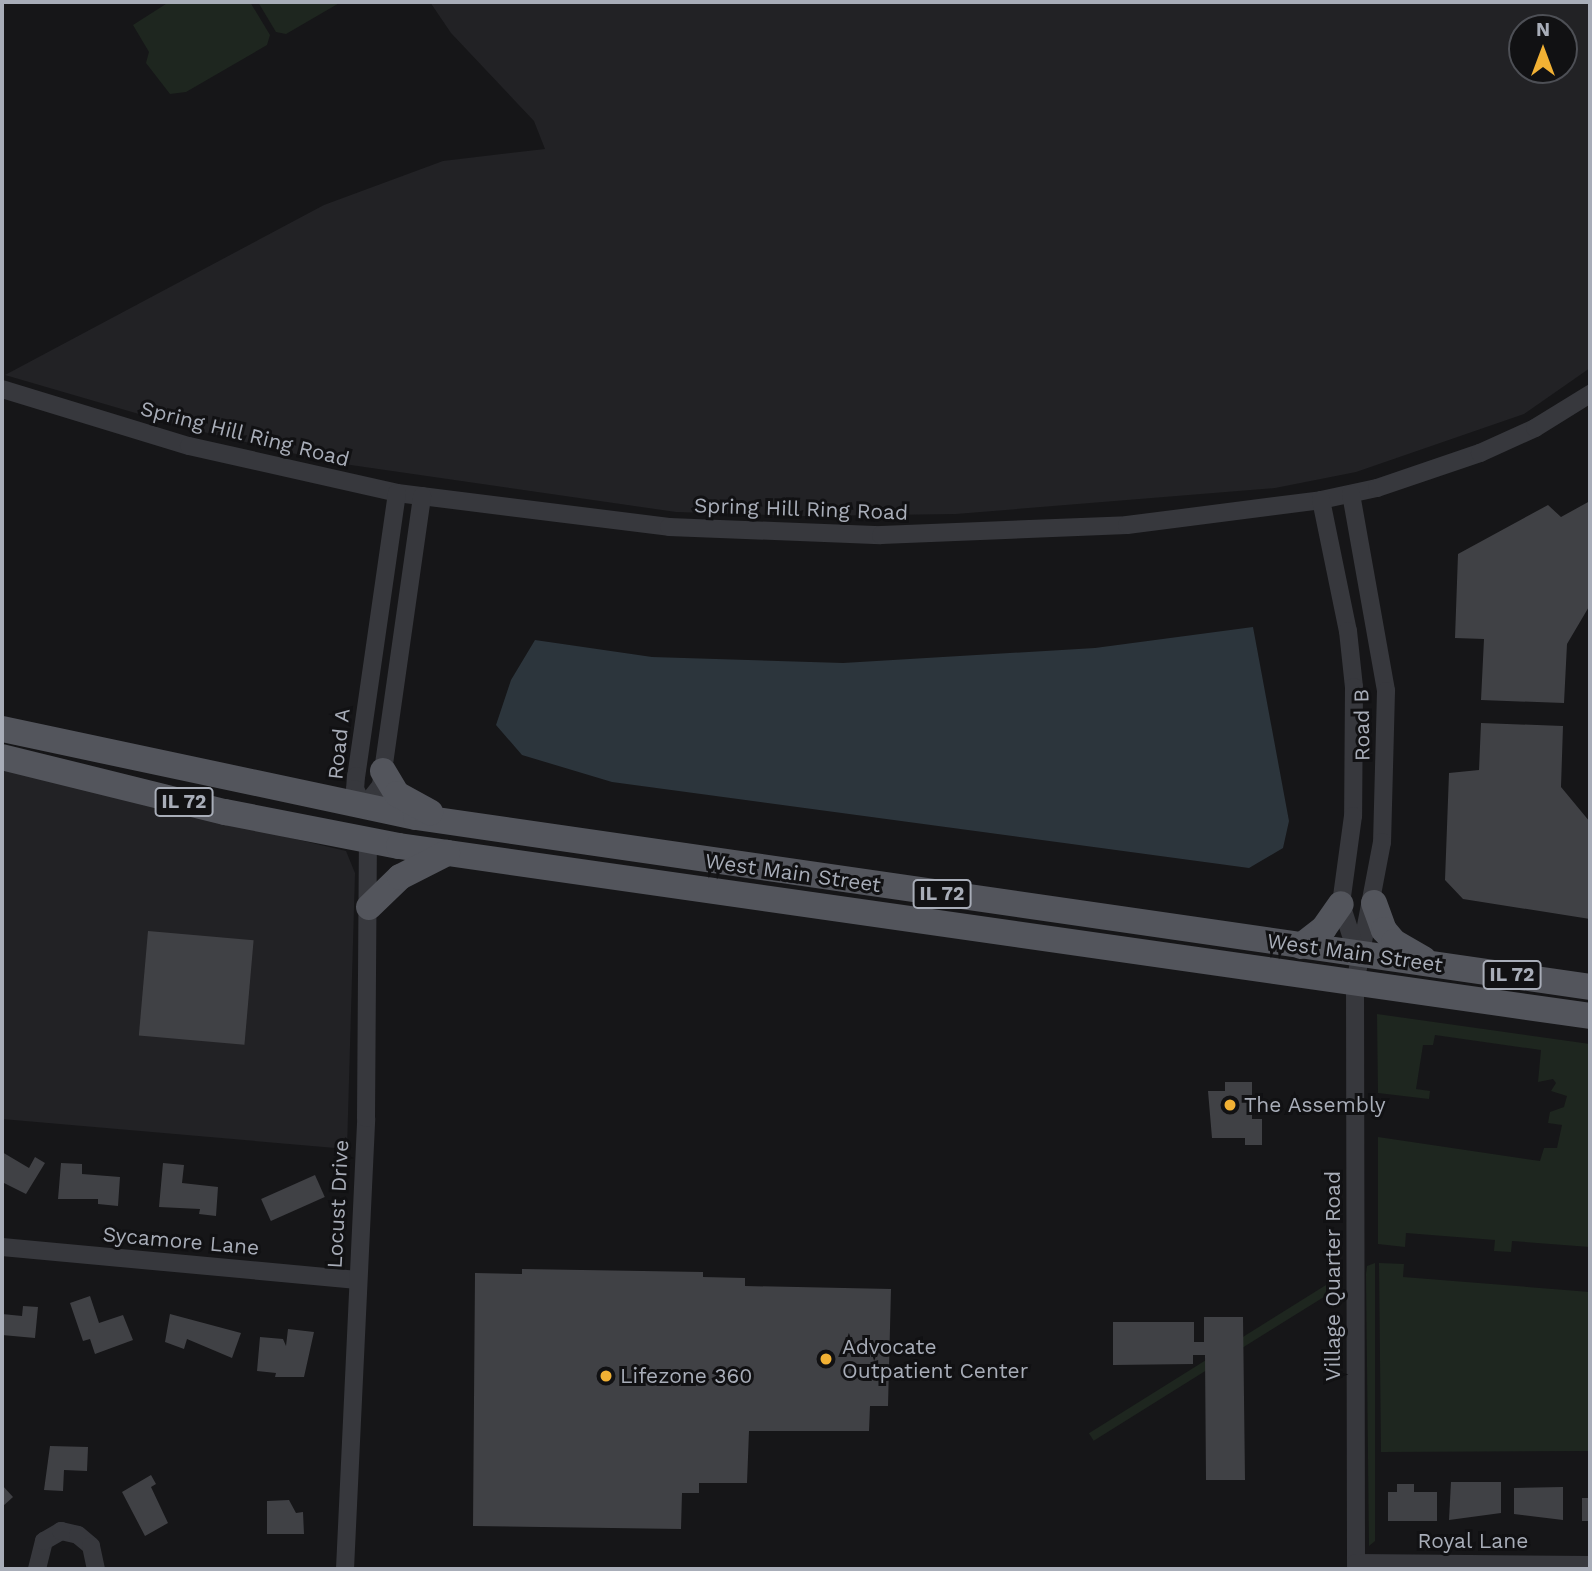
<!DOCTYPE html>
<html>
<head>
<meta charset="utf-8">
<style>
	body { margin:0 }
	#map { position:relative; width:1592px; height:1571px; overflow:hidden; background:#161618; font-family:"Work Sans",sans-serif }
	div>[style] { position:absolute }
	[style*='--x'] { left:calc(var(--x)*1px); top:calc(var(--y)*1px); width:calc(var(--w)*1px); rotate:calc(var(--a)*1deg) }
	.built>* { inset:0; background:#222225 }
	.green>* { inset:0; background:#1e261f; transform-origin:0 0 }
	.water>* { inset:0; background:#2c353c }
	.building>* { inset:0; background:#404145; transform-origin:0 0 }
	.street>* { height:18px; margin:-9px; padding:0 9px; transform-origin:9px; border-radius:9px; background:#37383d }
	.primary>* { height:26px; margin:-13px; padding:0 13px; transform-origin:13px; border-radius:13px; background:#53555c }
	.dots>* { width:19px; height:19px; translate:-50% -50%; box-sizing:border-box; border:4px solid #111113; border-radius:50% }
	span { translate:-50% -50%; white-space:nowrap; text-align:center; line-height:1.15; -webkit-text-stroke:6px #111113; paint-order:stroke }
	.shield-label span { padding:2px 5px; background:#111113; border:2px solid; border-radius:5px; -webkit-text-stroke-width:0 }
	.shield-label { font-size:19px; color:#a8adb8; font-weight:700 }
	.street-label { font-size:21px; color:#a8adb8 }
	.poi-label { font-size:21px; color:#a8adb8 }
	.left { translate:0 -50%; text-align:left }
	.frame { position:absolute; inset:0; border:4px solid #a8adb8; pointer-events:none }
	.north { position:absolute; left:1508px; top:14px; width:70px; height:70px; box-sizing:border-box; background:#111113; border:2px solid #4d4f55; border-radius:50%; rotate:0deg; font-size:19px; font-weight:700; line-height:28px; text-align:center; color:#a8adb8 }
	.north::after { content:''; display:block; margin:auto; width:24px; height:32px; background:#f2b134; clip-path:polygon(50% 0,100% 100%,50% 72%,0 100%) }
</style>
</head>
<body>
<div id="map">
	<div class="built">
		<div style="clip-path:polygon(evenodd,430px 2px,1590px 2px,1590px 368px,1524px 414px,1356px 472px,1275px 488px,956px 514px,805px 516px,676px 512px,330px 462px,187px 428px,5px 375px,324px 205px,443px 161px,545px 149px,534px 121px,451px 33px,430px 2px,1522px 28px,1564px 28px,1564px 70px,1522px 70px,1522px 28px)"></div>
		<div style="clip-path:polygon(2px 770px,346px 851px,355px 873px,347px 1149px,2px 1119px)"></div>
	</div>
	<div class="green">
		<div style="clip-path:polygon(169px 2px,250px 2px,270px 35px,267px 45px,186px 92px,170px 94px,146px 63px,149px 52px,133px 25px)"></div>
		<div style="clip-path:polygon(258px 2px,341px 2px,286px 34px,276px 32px)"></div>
		<div style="clip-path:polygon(1377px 1014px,1590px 1044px,1590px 1247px,1512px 1241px,1511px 1252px,1494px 1251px,1495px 1240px,1406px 1233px,1405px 1247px,1378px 1244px,1378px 1137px,1540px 1161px,1544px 1148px,1557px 1148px,1562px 1125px,1548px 1123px,1550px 1112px,1564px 1107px,1567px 1096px,1551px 1091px,1556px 1083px,1553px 1079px,1538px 1082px,1541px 1050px,1435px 1035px,1433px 1045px,1423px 1045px,1416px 1089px,1430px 1091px,1429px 1099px,1378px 1093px)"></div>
		<div style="clip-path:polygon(1375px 1263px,1375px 1541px,1369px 1546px,1366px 1274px,1367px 1266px)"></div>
		<div style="clip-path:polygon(1379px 1263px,1404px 1264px,1403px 1277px,1590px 1292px,1590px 1451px,1381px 1452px)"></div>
		<div style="left:1334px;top:1280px;width:9px;height:289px;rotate:58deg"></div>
	</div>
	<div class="water">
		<div style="clip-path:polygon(1253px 627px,1289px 821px,1283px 848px,1249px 868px,612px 782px,522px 755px,496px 725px,511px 680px,535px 640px,652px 657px,843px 663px,1095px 648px)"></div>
	</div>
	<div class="building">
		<div style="clip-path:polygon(1590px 501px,1590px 605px,1567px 644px,1564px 703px,1481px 700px,1484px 639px,1455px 638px,1458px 554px,1548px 505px,1561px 517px)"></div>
		<div style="clip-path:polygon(1481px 723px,1563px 726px,1561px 787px,1590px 822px,1590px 919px,1463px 899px,1445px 880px,1449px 773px,1479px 770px)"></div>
		<div style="left:148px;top:931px;width:106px;height:105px;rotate:5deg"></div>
		<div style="clip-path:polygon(1225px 1082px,1252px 1082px,1252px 1119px,1262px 1119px,1262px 1145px,1245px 1145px,1245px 1138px,1212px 1138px,1208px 1091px,1225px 1091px)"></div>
		<div style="clip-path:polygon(2px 1152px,29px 1168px,35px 1157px,45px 1163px,26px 1194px,2px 1182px)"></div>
		<div style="clip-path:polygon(61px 1163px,82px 1164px,82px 1174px,120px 1177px,118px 1206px,98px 1204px,98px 1199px,58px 1199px)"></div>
		<div style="clip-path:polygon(163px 1163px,184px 1165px,182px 1183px,218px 1187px,216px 1216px,199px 1214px,200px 1209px,159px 1207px)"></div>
		<div style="left:315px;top:1175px;width:24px;height:59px;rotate:66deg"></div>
		<div style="clip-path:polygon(522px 1269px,703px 1272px,703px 1277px,745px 1278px,745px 1286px,891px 1289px,888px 1406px,870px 1406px,869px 1431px,749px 1431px,747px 1483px,699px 1483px,699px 1493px,682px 1493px,681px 1529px,473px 1526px,475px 1273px,522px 1274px)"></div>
		<div style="clip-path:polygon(90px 1296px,99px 1323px,123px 1315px,133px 1340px,95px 1354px,90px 1339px,83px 1341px,70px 1303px)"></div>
		<div style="clip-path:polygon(23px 1306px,38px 1307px,35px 1338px,2px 1335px,2px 1314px,22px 1316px)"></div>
		<div style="clip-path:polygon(170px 1314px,241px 1333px,232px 1358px,187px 1339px,184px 1349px,165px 1342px)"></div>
		<div style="clip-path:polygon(1204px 1317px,1243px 1317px,1245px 1480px,1206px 1480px,1205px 1355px,1193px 1355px,1193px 1364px,1113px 1365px,1113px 1322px,1194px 1322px,1194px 1342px,1204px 1342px)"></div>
		<div style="clip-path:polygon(288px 1329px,314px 1332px,304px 1377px,275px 1377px,276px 1373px,257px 1371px,260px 1337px,283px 1339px,286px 1346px)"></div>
		<div style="clip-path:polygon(50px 1446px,88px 1447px,87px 1471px,64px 1470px,63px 1491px,44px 1490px)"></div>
		<div style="clip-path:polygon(151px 1475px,156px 1484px,151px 1487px,168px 1523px,145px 1536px,122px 1492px)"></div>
		<div style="clip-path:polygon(1451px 1482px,1501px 1482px,1501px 1513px,1449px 1520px)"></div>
		<div style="clip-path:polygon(1397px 1484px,1414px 1484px,1414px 1492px,1437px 1492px,1437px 1521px,1388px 1521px,1388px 1492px,1397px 1492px)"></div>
		<div style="clip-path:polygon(2px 1485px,13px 1497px,2px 1507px)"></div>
		<div style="clip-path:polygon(1563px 1487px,1563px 1520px,1514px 1514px,1514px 1488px)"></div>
		<div style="left:1582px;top:1498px;width:8px;height:23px"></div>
		<div style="clip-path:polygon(289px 1500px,296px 1513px,303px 1512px,304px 1534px,267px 1534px,267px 1501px)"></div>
	</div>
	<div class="street">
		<div style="--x:2;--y:389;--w:195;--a:17"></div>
		<div style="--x:189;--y:446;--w:213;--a:12.7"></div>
		<div style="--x:397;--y:493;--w:274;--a:7.1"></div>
		<div style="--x:669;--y:527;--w:212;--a:2.2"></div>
		<div style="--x:881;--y:535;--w:246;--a:-2.3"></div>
		<div style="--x:1127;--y:525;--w:196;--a:-7.3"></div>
		<div style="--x:1321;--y:500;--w:57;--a:-12.1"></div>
		<div style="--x:1377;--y:488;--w:109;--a:-18.8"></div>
		<div style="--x:1480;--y:453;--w:60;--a:-24.4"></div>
		<div style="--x:1535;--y:428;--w:65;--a:-31.7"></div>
		<div style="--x:397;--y:493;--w:286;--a:98.2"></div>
		<div style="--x:356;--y:776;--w:13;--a:94"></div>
		<div style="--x:355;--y:789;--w:20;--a:63"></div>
		<div style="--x:364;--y:807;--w:28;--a:-52"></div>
		<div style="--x:381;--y:785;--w:292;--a:-81.9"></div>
		<div style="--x:1351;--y:494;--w:200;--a:79.9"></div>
		<div style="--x:1386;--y:691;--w:151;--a:91.5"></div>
		<div style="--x:1382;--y:842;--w:144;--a:100.8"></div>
		<div style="--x:1355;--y:983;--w:586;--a:89.9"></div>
		<div style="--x:1321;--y:500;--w:134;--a:78.4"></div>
		<div style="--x:1348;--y:631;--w:56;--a:83.9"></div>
		<div style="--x:1354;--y:687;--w:129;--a:90.4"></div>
		<div style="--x:1353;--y:816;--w:89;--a:97.8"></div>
		<div style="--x:1341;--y:904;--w:52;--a:72.3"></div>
		<div style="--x:2;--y:1247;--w:357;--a:5.3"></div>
		<div style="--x:1356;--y:1563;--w:234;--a:0.5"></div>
		<div style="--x:37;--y:1569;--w:29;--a:-76"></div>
		<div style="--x:44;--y:1541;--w:20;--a:-30"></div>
		<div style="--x:61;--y:1531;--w:17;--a:13"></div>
		<div style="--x:78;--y:1535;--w:17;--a:40"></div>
		<div style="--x:91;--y:1546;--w:24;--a:78"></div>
		<div style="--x:345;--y:1569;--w:451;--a:-87.3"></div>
		<div style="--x:366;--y:1118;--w:277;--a:-89.6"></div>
	</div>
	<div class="primary">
		<div style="--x:2;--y:729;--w:423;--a:12"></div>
		<div style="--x:416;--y:817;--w:1186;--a:8.24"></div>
		<div style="--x:2;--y:757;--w:230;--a:13.9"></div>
		<div style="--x:225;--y:812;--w:177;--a:11.1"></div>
		<div style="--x:399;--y:846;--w:1203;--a:8.12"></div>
		<div style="--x:383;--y:771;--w:27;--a:59"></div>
		<div style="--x:397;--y:794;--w:38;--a:29"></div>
		<div style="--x:1374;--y:903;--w:29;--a:70"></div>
		<div style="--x:1384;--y:930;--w:16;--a:50"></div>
		<div style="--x:1394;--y:942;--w:34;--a:30"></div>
		<div style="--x:369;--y:907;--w:43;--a:-44.1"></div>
		<div style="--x:400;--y:877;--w:53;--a:-27.1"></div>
		<div style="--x:1301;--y:946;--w:29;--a:-38"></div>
		<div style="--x:1324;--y:928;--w:29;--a:-55"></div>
	</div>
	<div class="dots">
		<div style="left:1230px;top:1105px;background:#f2b134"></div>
		<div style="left:826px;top:1359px;background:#f2b134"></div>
		<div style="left:606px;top:1376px;background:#f2b134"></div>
	</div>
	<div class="shield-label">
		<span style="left:184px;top:802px">IL 72</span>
		<span style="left:942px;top:894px">IL 72</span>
		<span style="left:1512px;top:975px">IL 72</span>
	</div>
	<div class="street-label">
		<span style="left:245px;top:434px;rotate:14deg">Spring Hill Ring Road</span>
		<span style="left:801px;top:509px;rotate:2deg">Spring Hill Ring Road</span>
		<span style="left:1362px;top:725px;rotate:-91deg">Road B</span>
		<span style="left:339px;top:744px;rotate:-84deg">Road A</span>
		<span style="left:793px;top:873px;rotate:8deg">West Main Street</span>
		<span style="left:1355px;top:953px;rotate:8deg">West Main Street</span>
		<span style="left:338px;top:1204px;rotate:-87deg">Locust Drive</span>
		<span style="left:181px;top:1241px;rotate:5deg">Sycamore Lane</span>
		<span style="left:1333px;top:1276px;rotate:-90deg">Village Quarter Road</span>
		<span style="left:1473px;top:1541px">Royal Lane</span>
	</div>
	<div class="poi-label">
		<span class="left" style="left:1244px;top:1105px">The Assembly</span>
		<span class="left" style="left:842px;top:1359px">Advocate<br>Outpatient Center</span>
		<span class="left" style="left:620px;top:1376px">Lifezone 360</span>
	</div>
	<div class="frame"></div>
	<div class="north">N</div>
</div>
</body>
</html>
